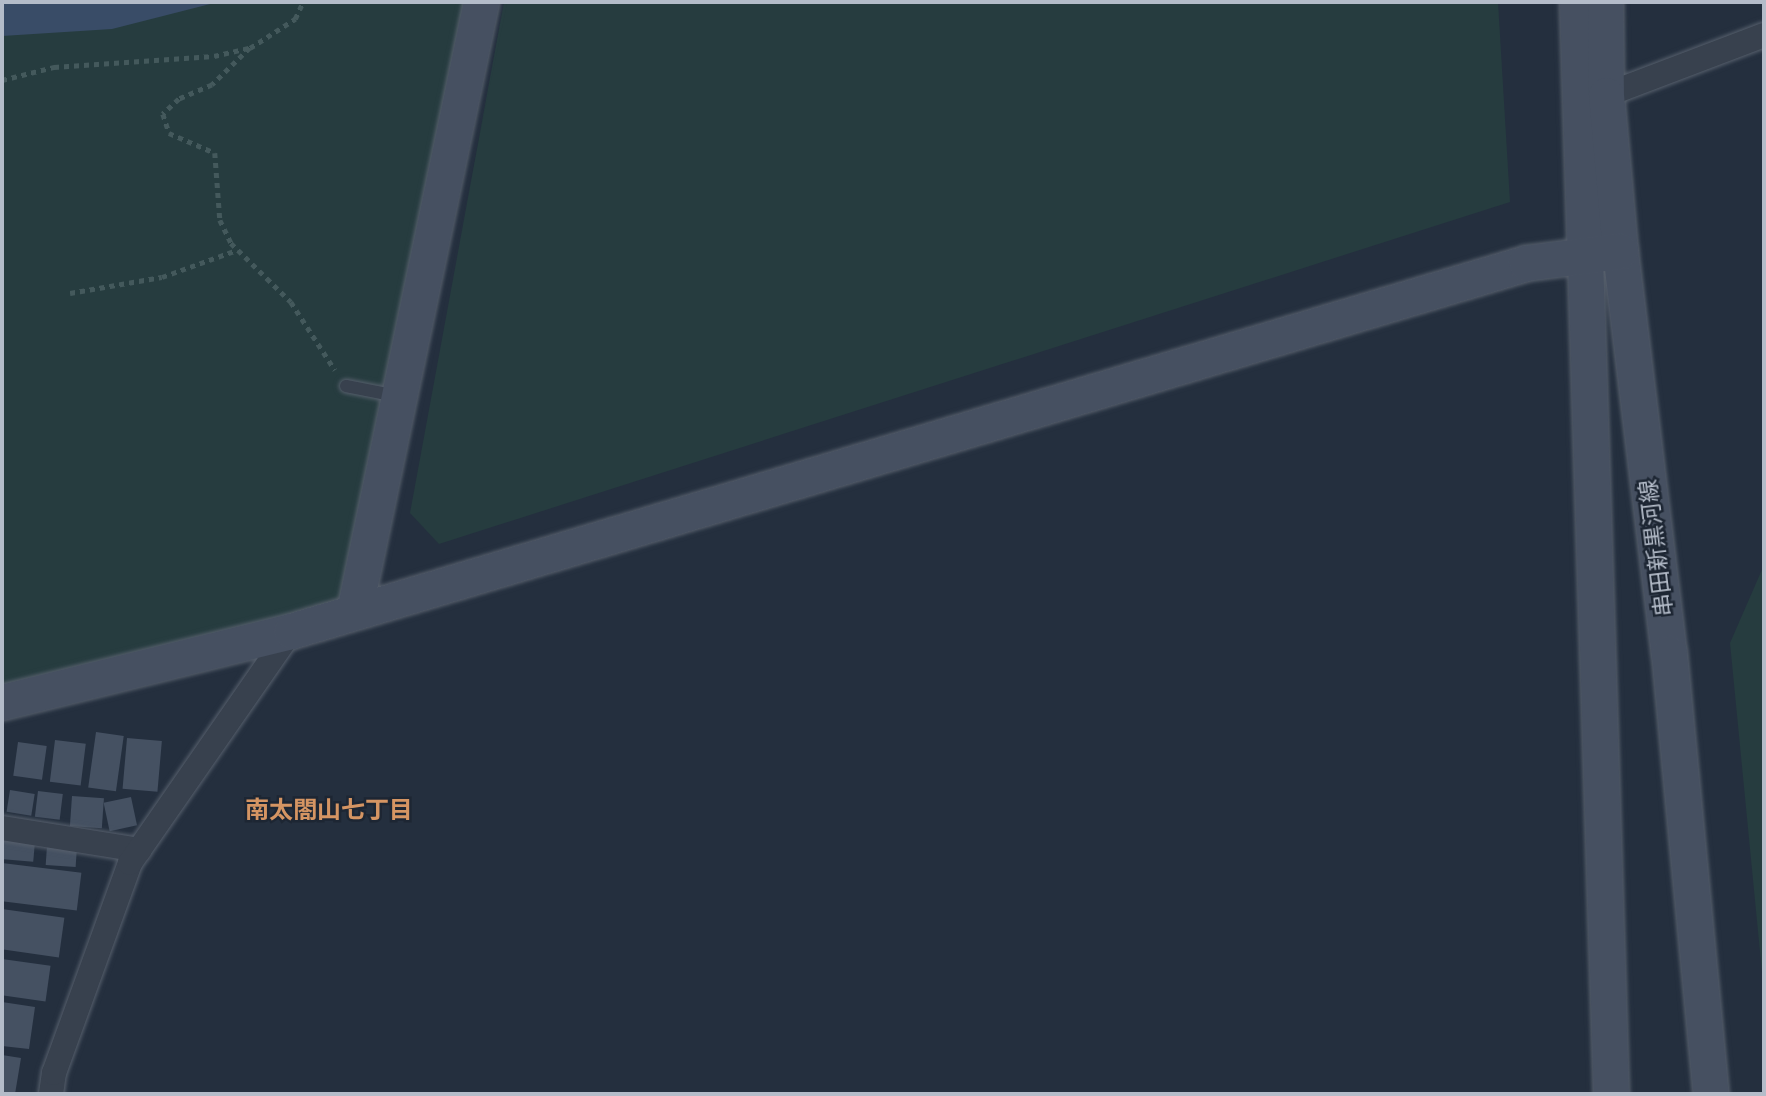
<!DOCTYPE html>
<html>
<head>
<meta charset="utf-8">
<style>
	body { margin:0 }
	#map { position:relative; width:1766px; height:1096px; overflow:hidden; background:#242f3e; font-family:"Public Sans","Noto Sans JP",sans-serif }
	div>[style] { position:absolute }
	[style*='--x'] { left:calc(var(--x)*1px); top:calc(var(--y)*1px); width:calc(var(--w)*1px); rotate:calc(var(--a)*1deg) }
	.green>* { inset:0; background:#263c3f }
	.water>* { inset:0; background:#394c67 }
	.building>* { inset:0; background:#455162; transform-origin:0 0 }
	.path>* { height:4.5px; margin-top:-2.25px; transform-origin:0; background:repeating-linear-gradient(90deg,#44595c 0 5px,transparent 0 10px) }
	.roads { filter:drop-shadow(0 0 2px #565f6c) drop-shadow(0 0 2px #565f6c) }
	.lane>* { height:12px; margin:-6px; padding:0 6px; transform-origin:6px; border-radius:6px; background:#38414e }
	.street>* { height:24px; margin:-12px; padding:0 12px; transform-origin:12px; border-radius:12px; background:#38414e }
	.secondary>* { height:35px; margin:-17.5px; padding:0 17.5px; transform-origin:17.5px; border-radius:17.5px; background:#465061 }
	span { translate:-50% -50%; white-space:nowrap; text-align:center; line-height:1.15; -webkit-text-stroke:5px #1d2633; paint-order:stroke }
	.street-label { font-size:23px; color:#b4bcc9 }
	.neighbourhood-label { font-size:24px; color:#d59563; font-weight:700 }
	.frame { position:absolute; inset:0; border:4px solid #b4bcc9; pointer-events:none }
</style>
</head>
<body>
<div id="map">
	<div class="green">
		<div style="clip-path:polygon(2px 2px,481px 2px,355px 609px,2px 699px)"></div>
		<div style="clip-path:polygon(504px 2px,1498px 2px,1510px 202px,439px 544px,410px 513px)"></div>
		<div style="clip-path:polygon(1764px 565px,1764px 993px,1730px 643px)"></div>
	</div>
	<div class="water">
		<div style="clip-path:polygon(2px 2px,218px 2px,112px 29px,2px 36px)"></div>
	</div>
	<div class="building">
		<div style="left:96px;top:732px;width:28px;height:56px;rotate:8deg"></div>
		<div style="left:127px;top:738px;width:35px;height:51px;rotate:5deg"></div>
		<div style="left:55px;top:740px;width:31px;height:42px;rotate:7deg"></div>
		<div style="left:18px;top:742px;width:29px;height:34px;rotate:8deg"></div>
		<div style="left:10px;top:790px;width:25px;height:22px;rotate:9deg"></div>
		<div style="left:38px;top:791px;width:25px;height:26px;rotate:7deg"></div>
		<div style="left:72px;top:796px;width:32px;height:30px;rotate:4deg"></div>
		<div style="left:131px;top:797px;width:29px;height:28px;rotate:78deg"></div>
		<div style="left:2px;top:840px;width:33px;height:19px;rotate:5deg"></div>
		<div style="left:47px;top:846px;width:30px;height:19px;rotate:4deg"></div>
		<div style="left:2px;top:863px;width:80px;height:38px;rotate:7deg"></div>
		<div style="left:2px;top:909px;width:63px;height:40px;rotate:8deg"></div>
		<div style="left:2px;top:959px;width:49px;height:36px;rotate:8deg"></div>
		<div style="clip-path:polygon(2px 1002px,35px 1007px,29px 1049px,2px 1046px)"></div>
		<div style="clip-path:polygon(2px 1055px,21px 1058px,15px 1094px,2px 1094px)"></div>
	</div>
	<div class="path">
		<div style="--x:250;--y:48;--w:53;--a:135.8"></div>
		<div style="--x:212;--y:85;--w:36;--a:157"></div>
		<div style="--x:179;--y:99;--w:22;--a:137"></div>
		<div style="--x:163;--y:114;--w:20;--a:72"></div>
		<div style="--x:169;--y:133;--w:50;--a:23.5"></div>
		<div style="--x:215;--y:153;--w:67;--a:85.7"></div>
		<div style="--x:220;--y:220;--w:25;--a:64"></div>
		<div style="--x:231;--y:243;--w:84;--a:44.5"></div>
		<div style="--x:291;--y:302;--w:81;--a:57.1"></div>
		<div style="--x:2;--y:80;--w:54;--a:-14"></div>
		<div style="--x:54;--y:67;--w:160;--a:-3.9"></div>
		<div style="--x:214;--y:56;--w:37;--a:-13"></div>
		<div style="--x:250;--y:48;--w:54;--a:-32.8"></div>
		<div style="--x:295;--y:19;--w:19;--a:-65"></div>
		<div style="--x:70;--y:293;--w:93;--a:-9.9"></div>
		<div style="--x:162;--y:277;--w:80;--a:-19.8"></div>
	</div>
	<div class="roads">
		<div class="lane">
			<div style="--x:346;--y:386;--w:52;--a:11.1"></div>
		</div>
		<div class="street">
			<div style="--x:1606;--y:95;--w:169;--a:-20.8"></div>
			<div style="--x:2;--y:828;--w:139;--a:9.1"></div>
			<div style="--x:51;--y:1094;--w:21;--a:-82"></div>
			<div style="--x:54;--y:1073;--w:223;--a:-70.1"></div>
			<div style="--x:130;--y:863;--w:282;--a:-55.2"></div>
		</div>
		<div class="secondary">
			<div style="--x:1577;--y:2;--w:1093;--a:88.22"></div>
			<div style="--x:1605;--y:2;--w:93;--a:89.4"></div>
			<div style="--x:1606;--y:95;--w:157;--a:84.9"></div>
			<div style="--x:1620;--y:251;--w:405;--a:83.1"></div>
			<div style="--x:1669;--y:653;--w:443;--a:84.6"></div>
			<div style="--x:354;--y:612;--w:623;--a:-78.24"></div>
			<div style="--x:2;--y:702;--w:298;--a:-13.8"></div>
			<div style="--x:291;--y:631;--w:1289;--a:-16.59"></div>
			<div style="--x:1526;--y:263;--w:95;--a:-7.3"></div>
		</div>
	</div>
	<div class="street-label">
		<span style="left:1656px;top:548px;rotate:-97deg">串田新黒河線</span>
	</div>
	<div class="neighbourhood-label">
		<span style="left:329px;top:810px">南太閤山七丁目</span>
	</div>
	<div class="frame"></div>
</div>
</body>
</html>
